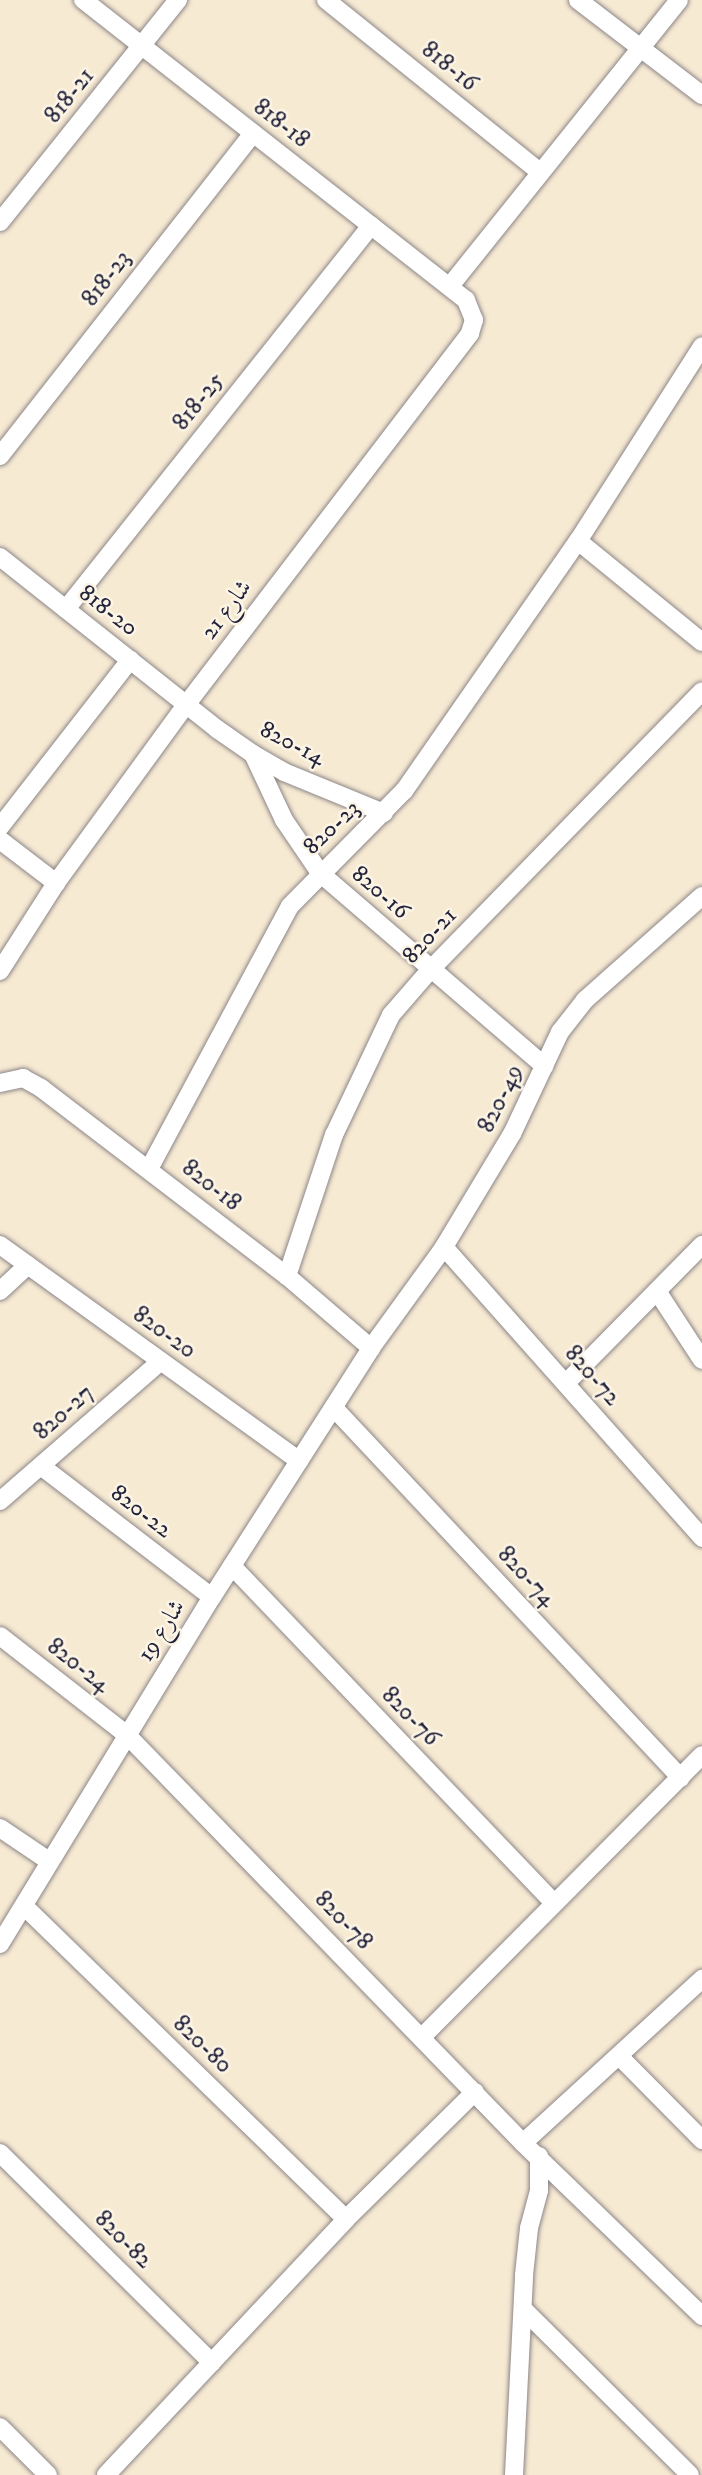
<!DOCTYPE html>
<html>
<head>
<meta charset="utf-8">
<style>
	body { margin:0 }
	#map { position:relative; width:702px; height:2475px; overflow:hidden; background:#f7ead3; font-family:"IM FELL DW Pica",Amiri,serif }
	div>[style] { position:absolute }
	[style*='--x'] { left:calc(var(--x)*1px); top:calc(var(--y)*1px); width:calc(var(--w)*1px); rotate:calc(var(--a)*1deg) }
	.roads { filter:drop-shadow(0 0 2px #8c8687) drop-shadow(0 0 2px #8c8687) }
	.minor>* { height:18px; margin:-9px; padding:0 9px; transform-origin:9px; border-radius:9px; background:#fff }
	span { translate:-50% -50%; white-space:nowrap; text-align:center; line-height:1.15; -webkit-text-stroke:5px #fcf5e5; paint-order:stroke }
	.street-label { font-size:24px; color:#22223b }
</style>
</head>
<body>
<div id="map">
	<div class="roads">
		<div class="minor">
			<div style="--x:326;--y:0;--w:275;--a:38.8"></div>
			<div style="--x:578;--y:0;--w:156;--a:37.5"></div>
			<div style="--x:0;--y:222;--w:285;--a:-51.3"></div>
			<div style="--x:450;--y:286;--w:366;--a:-51.3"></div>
			<div style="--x:0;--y:456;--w:410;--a:-51.9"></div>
			<div style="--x:578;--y:541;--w:160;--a:39.2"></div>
			<div style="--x:0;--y:557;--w:277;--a:38.4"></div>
			<div style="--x:217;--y:729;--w:44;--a:34.8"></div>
			<div style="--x:253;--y:754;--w:36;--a:30"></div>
			<div style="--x:284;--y:772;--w:108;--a:22.3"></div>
			<div style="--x:66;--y:609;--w:490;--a:-51.5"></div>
			<div style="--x:253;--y:754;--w:73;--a:64.8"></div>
			<div style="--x:284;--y:820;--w:64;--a:55.8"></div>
			<div style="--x:320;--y:873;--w:296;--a:40.7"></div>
			<div style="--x:0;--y:827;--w:212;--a:-52.1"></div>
			<div style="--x:0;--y:840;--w:71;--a:37.5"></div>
			<div style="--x:0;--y:971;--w:104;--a:-57.5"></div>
			<div style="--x:56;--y:883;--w:220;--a:-53.9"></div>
			<div style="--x:186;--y:705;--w:468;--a:-52.6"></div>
			<div style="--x:470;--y:333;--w:14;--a:-73"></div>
			<div style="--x:474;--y:320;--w:22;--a:-112"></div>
			<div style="--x:466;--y:300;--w:487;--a:-141.9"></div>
			<div style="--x:0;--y:1083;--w:24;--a:-12"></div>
			<div style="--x:23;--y:1078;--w:21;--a:29"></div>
			<div style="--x:41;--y:1088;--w:310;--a:37.4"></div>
			<div style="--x:287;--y:1276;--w:111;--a:40.6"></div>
			<div style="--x:149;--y:1169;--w:298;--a:-61.8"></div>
			<div style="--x:290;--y:906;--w:162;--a:-45.3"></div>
			<div style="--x:404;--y:791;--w:305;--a:-55.2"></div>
			<div style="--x:578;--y:541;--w:231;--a:-57.5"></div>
			<div style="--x:0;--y:1245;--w:369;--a:35.8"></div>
			<div style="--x:444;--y:1247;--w:389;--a:48.4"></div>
			<div style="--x:287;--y:1276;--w:149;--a:-71.6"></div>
			<div style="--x:334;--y:1135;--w:133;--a:-64.6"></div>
			<div style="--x:391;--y:1015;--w:61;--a:-49"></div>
			<div style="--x:431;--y:969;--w:388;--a:-45.7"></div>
			<div style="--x:0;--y:1291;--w:38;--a:-43"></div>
			<div style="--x:657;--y:1291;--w:82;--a:56.9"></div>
			<div style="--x:566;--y:1383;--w:194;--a:-45.4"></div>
			<div style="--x:334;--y:1408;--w:507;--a:46.84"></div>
			<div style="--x:41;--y:1466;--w:215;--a:37.5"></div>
			<div style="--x:0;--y:1501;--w:213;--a:-41"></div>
			<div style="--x:232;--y:1566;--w:465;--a:46.3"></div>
			<div style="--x:0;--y:1636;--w:160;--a:37.9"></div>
			<div style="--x:126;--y:1734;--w:570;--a:45.85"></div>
			<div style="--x:523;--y:2143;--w:249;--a:44"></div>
			<div style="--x:0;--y:1828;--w:59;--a:34"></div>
			<div style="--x:24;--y:1906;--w:449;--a:44.2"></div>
			<div style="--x:0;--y:1944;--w:407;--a:-58.6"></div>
			<div style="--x:212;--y:1597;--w:295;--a:-57.4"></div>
			<div style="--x:371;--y:1348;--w:125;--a:-54.1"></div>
			<div style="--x:444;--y:1247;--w:132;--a:-59"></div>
			<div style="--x:512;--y:1134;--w:113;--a:-64.8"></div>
			<div style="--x:560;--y:1032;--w:41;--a:-52"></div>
			<div style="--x:585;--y:1000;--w:157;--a:-41.6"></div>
			<div style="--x:422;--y:2037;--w:397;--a:-45.2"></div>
			<div style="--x:620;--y:2057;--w:117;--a:45.3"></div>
			<div style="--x:523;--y:2143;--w:243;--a:-42.5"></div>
			<div style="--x:0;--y:2153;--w:298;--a:44.7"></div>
			<div style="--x:523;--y:2309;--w:235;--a:44.8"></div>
			<div style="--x:0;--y:2427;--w:68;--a:45"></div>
			<div style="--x:106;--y:2475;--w:351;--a:-46.8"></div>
			<div style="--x:346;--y:2219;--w:181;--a:-44.6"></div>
			<div style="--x:514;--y:2475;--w:200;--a:-87.1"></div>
			<div style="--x:524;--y:2275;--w:47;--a:-83.9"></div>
			<div style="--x:529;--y:2228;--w:39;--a:-75"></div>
			<div style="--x:539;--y:2190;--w:34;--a:-90"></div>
		</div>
	</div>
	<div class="street-label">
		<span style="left:449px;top:67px;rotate:39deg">818-16</span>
		<span style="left:70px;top:96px;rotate:-51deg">818-21</span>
		<span style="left:281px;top:124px;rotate:38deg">818-18</span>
		<span style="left:107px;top:279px;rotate:-52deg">818-23</span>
		<span style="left:199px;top:402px;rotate:-51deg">818-25</span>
		<span style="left:227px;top:610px;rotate:-53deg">شارع 21</span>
		<span style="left:108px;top:611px;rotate:38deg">818-20</span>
		<span style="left:292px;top:744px;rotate:27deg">820-14</span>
		<span style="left:332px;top:828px;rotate:-43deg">820-23</span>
		<span style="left:380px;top:893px;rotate:41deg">820-16</span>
		<span style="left:430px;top:936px;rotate:-47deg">820-21</span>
		<span style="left:501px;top:1099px;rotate:-64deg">820-49</span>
		<span style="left:211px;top:1186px;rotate:38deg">820-18</span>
		<span style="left:164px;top:1333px;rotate:36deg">820-20</span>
		<span style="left:592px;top:1376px;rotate:49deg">820-72</span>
		<span style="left:64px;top:1413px;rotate:-41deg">820-27</span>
		<span style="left:141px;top:1512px;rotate:38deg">820-22</span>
		<span style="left:526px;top:1577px;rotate:47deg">820-74</span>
		<span style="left:162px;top:1631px;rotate:-58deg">شارع 19</span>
		<span style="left:78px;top:1666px;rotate:38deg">820-24</span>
		<span style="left:410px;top:1717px;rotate:46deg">820-76</span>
		<span style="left:343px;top:1921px;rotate:46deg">820-78</span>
		<span style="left:202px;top:2045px;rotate:44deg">820-80</span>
		<span style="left:123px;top:2240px;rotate:45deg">820-82</span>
	</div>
</div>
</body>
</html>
